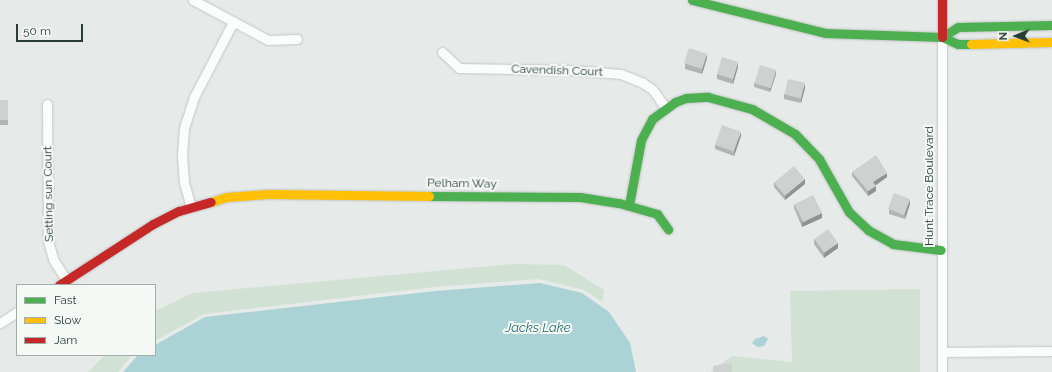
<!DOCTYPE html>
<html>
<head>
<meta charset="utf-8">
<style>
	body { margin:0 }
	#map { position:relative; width:1052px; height:372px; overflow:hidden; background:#e6eae8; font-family:Raleway,sans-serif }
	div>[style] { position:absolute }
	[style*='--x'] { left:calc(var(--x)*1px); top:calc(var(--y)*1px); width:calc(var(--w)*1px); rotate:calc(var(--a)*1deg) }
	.green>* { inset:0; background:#d1e2d4 }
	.water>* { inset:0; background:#abd2d4 }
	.roads { filter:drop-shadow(0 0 1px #c3c7c5) drop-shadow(0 0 1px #c3c7c5) }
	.street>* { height:9px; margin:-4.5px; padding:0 4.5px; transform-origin:4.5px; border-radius:4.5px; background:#fbfcfc }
	.fast>* { height:9px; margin:-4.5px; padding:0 4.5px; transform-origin:4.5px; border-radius:4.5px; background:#4caf50 }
	.slow>* { height:9px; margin:-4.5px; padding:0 4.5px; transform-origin:4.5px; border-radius:4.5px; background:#ffc107 }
	.jam>* { height:9px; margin:-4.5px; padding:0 4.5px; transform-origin:4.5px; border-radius:4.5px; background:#c62828 }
	.wall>* { inset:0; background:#b0b5b3; transform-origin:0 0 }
	.shaded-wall>* { inset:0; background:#909392 }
	.building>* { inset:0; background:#cdd2d0; transform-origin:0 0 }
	span { translate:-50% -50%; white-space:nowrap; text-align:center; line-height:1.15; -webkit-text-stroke:4px #f5f9f6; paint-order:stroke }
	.street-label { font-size:12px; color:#263c34 }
	.water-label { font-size:13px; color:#256d72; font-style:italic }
	.legend { position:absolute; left:16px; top:284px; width:140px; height:72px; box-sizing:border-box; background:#f5f9f6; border:1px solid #a2ada8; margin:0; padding:5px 7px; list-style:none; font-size:12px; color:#263c34 }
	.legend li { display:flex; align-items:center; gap:8px; height:20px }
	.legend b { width:20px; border:1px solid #a2ada8 }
	.north { position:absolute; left:996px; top:16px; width:40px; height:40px; -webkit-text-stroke:3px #f5f9f6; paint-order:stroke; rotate:269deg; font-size:11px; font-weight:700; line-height:16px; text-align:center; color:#263c34 }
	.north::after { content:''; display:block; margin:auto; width:14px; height:18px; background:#263c34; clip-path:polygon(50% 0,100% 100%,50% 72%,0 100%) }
	.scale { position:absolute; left:16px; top:24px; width:67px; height:18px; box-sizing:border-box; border:2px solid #263c34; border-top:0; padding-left:5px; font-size:12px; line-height:14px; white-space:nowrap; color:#263c34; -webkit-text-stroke:3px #f5f9f6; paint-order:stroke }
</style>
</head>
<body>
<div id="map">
	<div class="green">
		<div style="clip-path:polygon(512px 264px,564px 265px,604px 290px,603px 299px,601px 301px,584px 290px,539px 279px,434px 287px,204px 314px,155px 341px,155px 311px,192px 293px)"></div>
		<div style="clip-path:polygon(920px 289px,920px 372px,710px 372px,732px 356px,792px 362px,790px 291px)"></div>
		<div style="clip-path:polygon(105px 355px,132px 355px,118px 372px,88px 372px)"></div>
	</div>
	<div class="water">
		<div style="clip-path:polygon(540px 283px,582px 293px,609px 312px,630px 343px,636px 372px,123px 372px,138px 355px,155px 355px,155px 345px,205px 317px,435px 291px)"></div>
		<div style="clip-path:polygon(764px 336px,768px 339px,764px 346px,757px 347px,752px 343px,755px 339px)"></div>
	</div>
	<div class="roads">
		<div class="street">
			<div style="--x:193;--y:0;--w:85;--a:28.1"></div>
			<div style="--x:268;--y:40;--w:29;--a:-2"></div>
			<div style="--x:442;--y:52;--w:23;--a:43"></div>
			<div style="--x:459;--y:68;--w:114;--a:1"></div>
			<div style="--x:573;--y:70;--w:48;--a:4.8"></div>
			<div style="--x:621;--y:74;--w:24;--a:22"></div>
			<div style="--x:643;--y:83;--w:12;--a:35"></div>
			<div style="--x:653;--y:90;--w:21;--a:55"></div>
			<div style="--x:47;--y:104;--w:137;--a:89.6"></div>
			<div style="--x:48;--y:241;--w:19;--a:74"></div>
			<div style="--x:53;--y:259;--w:25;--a:58"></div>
			<div style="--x:191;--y:207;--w:25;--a:-106"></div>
			<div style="--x:184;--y:183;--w:27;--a:-94"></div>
			<div style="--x:182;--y:156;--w:28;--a:-86"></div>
			<div style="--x:184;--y:128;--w:33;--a:-72"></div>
			<div style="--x:194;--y:97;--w:85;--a:-62.5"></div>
			<div style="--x:0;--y:323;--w:20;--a:-33"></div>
			<div style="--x:942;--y:352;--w:110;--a:-0.5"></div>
			<div style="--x:942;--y:372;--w:335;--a:-90"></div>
		</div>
		<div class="fast">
			<div style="--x:692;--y:0;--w:137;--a:13.9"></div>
			<div style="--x:825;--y:33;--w:117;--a:2"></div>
			<div style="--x:942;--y:37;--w:17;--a:24"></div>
			<div style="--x:958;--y:44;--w:13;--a:0"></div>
			<div style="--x:942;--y:37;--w:19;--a:-32"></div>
			<div style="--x:958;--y:27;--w:94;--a:-1.2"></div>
			<div style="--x:429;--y:196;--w:151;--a:0.4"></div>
			<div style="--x:580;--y:197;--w:39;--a:9"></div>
			<div style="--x:619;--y:203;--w:40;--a:16"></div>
			<div style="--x:657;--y:214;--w:19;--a:54"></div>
			<div style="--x:629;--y:205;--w:66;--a:-79.5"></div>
			<div style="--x:641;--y:140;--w:24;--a:-62"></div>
			<div style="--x:652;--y:119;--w:29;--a:-36"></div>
			<div style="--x:675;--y:102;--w:12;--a:-20"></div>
			<div style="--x:686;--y:98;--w:22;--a:-3"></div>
			<div style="--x:708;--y:97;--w:46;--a:15.3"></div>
			<div style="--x:752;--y:109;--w:50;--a:30.2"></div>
			<div style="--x:795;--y:134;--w:35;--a:46"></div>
			<div style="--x:819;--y:159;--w:61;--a:60.5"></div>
			<div style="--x:849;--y:212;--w:26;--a:43"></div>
			<div style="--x:868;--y:230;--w:29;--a:29"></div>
			<div style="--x:893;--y:244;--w:48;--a:7.1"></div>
		</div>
		<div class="slow">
			<div style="--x:971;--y:44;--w:81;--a:-1.4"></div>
			<div style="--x:211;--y:202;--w:16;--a:-18"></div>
			<div style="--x:226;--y:197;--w:42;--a:-4.1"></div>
			<div style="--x:268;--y:194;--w:161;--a:0.7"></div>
		</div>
		<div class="jam">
			<div style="--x:942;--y:0;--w:37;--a:90"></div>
			<div style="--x:59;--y:285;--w:112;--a:-33"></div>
			<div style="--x:153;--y:224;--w:29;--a:-27"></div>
			<div style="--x:179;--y:211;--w:33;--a:-16"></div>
		</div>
	</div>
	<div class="wall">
		<div style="clip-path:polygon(707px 58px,702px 74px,685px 69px,685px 64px)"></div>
		<div style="clip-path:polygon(738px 67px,733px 84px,717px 79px,717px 74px)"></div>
		<div style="clip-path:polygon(776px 74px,770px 92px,754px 87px,754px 83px)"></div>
		<div style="clip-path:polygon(805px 88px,801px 103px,784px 99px,784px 94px)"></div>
		<div style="left:0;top:100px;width:8px;height:25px"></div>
		<div style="clip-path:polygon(741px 136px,734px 156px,715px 149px,715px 145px)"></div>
		<div style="clip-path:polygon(852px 172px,887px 177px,875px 186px,876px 191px,868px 196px,852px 176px)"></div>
		<div style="clip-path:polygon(774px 182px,805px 184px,785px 200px,774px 187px)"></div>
		<div style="clip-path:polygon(794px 204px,822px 218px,802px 227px,794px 208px)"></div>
		<div style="clip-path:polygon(910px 204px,905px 219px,889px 214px,889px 209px)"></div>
		<div style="clip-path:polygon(814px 239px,838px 248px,824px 258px,814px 244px)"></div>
	</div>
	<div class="shaded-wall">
		<div style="clip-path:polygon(707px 54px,707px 58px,702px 74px,702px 69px)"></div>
		<div style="clip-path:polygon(738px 62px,738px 67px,733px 84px,733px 79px)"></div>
		<div style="clip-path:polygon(776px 70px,776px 74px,770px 92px,770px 87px)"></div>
		<div style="clip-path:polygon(805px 83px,805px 88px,801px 103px,801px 98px)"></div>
		<div style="clip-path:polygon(741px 132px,741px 136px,734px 156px,734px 151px)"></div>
		<div style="clip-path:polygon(887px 173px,887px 177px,873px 187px,873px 182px)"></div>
		<div style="clip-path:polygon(805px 179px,805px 184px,785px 200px,785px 195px)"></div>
		<div style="clip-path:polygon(876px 186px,876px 191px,868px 196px,868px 191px)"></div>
		<div style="clip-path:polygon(910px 199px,910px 204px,905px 219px,905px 214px)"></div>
		<div style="clip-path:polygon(822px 213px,822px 218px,802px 227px,802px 222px)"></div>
		<div style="clip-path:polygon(838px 243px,838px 248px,824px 258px,824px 253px)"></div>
	</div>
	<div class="building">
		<div style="left:689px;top:48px;width:19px;height:16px;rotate:18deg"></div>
		<div style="left:722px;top:57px;width:17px;height:18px;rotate:17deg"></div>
		<div style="left:760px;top:65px;width:17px;height:19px;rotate:17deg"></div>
		<div style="left:788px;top:79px;width:17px;height:16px;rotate:13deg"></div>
		<div style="left:0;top:100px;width:8px;height:20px"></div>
		<div style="left:722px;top:125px;width:20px;height:21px;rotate:20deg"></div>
		<div style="clip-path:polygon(876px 155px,887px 173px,873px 182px,876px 186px,868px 191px,852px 172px)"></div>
		<div style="left:794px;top:166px;width:17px;height:26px;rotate:50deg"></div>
		<div style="left:894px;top:193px;width:17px;height:17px;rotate:21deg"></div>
		<div style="left:813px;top:195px;width:20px;height:21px;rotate:63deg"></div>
		<div style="left:828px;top:229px;width:17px;height:17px;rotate:54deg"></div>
		<div style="clip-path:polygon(732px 363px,732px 372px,713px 372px,713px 366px)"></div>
	</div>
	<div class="street-label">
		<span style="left:557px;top:71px;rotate:2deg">Cavendish Court</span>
		<span style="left:462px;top:184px;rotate:1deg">Pelham Way</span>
		<span style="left:930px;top:186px;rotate:-90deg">Hunt Trace Boulevard</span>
		<span style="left:49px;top:194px;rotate:-91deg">Setting sun Court</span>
	</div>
	<div class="water-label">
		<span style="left:538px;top:328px">Jacks Lake</span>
	</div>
	<ul class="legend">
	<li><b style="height:5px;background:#4caf50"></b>Fast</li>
	<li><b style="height:5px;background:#ffc107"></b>Slow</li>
	<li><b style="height:5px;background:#c62828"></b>Jam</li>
	</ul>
	<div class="north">N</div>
	<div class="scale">50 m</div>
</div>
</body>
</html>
